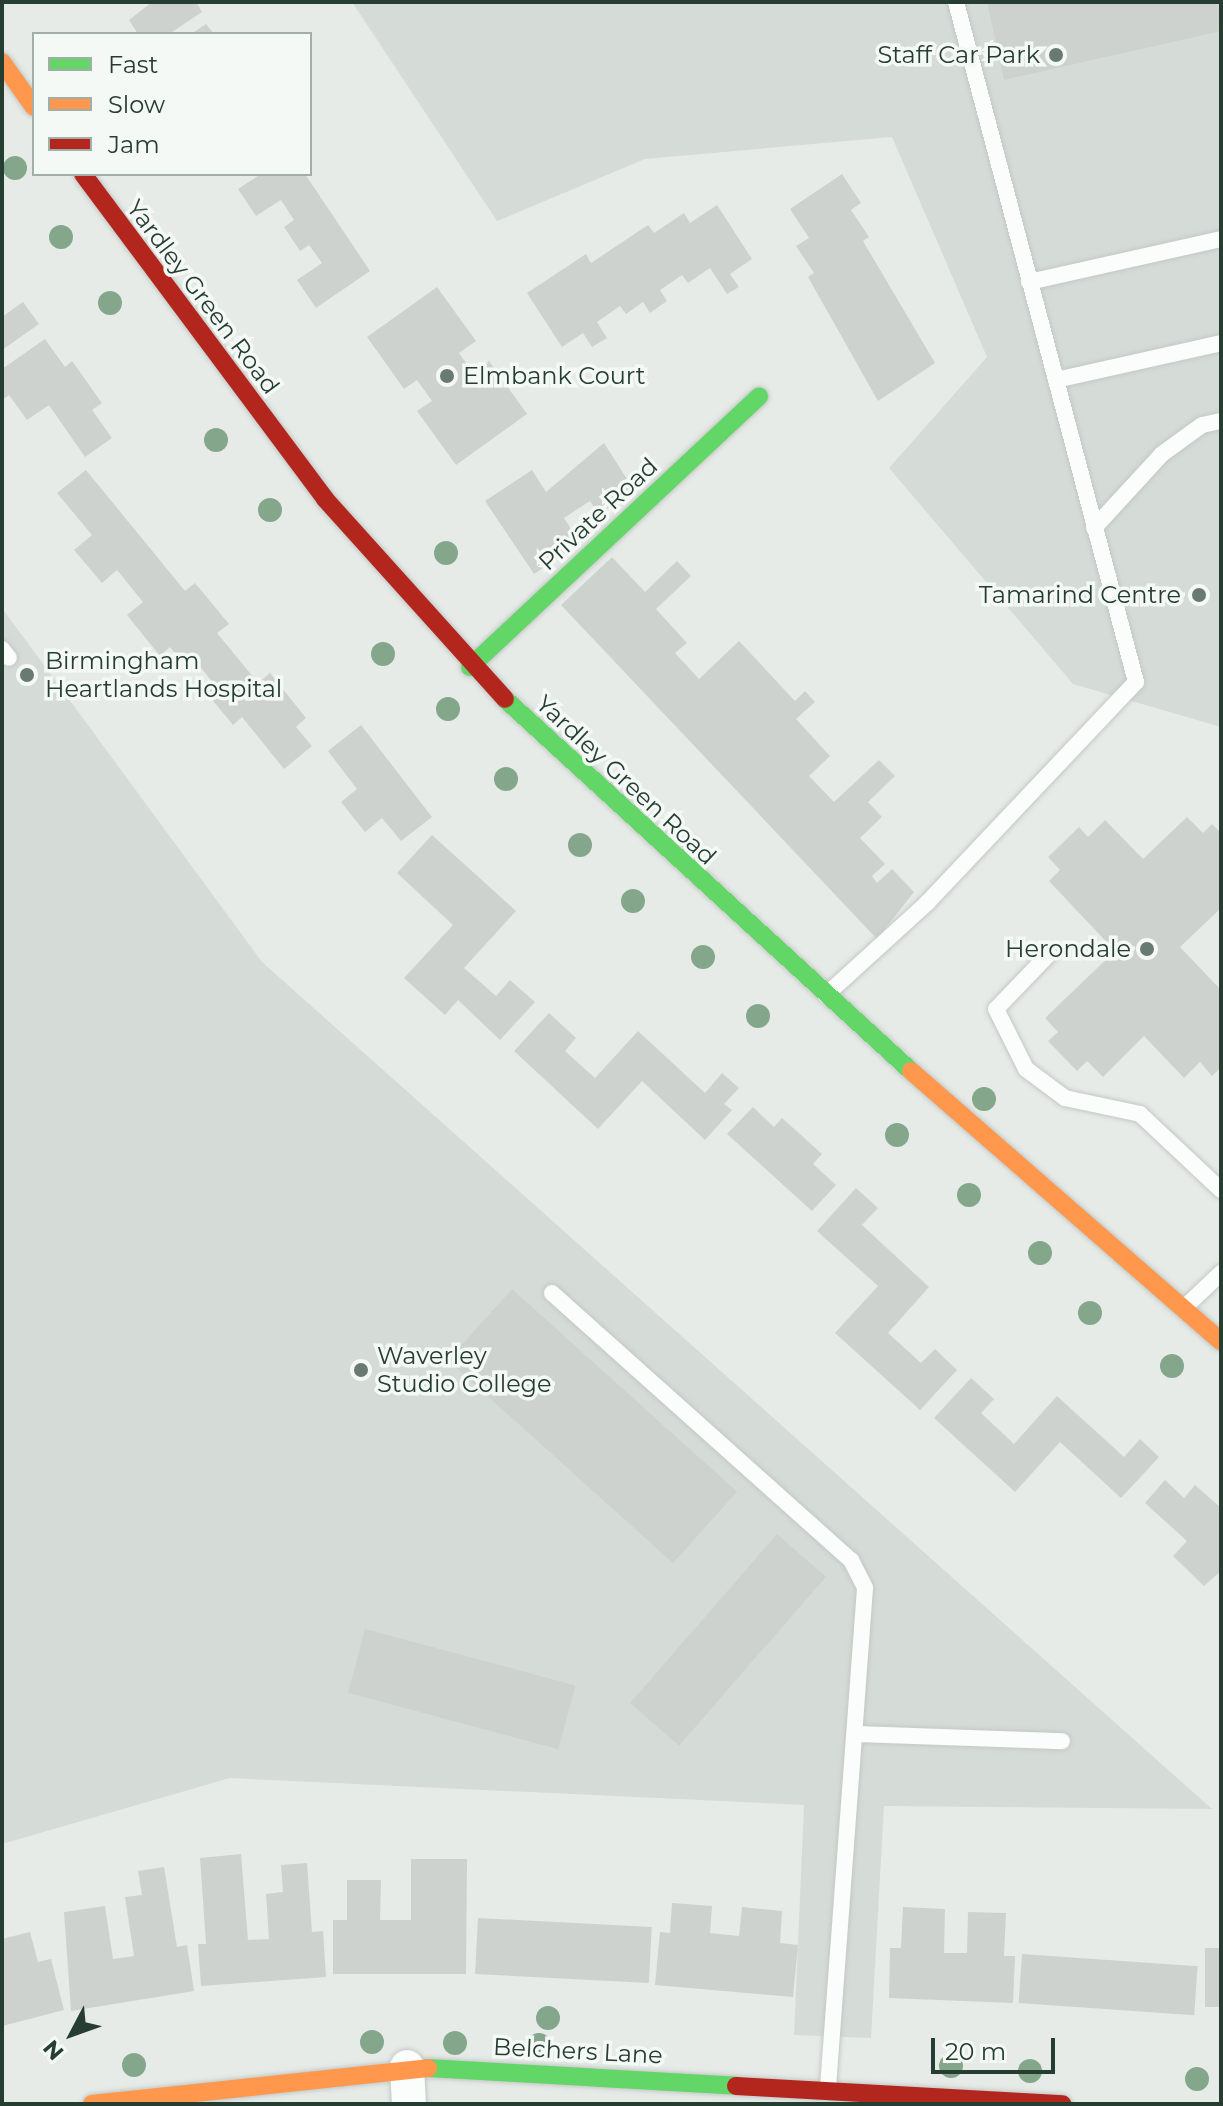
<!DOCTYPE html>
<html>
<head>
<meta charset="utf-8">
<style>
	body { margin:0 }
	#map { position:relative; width:1223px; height:2106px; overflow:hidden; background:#e6ebe8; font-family:Montserrat,sans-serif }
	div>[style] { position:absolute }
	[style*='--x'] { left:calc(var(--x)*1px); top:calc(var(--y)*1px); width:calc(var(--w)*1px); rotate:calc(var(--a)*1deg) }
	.built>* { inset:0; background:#d5dcd7 }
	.building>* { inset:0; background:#cdd2cf; transform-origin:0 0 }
	.roads { filter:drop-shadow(0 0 2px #c3c8c5) drop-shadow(0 0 2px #c3c8c5) }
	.lane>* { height:16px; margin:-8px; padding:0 8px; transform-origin:8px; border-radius:8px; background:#fbfcfc }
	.street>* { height:34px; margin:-17px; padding:0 17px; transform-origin:17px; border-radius:17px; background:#fbfcfc }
	.fast>* { height:18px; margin:-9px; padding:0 9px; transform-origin:9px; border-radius:9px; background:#63d668 }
	.slow>* { height:18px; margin:-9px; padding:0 9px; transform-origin:9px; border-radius:9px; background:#ff974d }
	.jam>* { height:18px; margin:-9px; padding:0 9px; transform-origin:9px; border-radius:9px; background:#b3261e }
	.trees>* { width:24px; height:24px; margin:-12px; border-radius:50%; background:#84a78b }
	.dots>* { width:22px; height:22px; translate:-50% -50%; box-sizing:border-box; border:4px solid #f5f9f6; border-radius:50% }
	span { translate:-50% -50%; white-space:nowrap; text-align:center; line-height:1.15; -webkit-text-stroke:7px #f5f9f6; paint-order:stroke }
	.poi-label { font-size:24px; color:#263d32 }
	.right { translate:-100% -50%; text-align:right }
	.left { translate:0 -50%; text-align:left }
	.street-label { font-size:24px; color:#263d32 }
	.frame { position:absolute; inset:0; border:4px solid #263d32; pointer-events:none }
	.legend { position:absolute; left:32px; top:32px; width:280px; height:144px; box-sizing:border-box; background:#f5f9f6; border:2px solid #a2aea8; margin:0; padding:10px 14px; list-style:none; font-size:24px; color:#263d32 }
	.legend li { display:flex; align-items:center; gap:16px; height:40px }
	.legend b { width:40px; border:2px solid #a2aea8 }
	.north { position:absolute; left:32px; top:1994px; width:80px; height:80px; -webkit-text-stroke:6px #f5f9f6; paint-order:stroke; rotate:229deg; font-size:22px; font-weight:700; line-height:32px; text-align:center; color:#263d32 }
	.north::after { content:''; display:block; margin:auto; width:28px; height:36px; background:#263d32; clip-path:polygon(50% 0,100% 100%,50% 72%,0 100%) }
	.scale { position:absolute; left:931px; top:2038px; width:124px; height:36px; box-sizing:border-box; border:4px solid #263d32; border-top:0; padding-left:10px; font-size:24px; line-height:28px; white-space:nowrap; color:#263d32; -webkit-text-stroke:6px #f5f9f6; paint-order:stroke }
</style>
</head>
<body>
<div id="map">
	<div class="built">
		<div style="clip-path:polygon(352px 2px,1221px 2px,1221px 727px,1073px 684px,889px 468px,987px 357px,892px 137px,645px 159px,497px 221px)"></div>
		<div style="clip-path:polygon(2px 608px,262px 962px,1212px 1809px,884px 1806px,871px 2038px,794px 2035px,804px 1805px,230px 1778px,2px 1844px)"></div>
	</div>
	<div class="building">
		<div style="clip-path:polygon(152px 2px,196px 2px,202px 12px,169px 34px,138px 34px,129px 20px)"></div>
		<div style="clip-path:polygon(987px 2px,1221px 2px,1221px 31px,1004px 80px)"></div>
		<div style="clip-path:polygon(206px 24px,214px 34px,191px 34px)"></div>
		<div style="clip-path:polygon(261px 174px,305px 174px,370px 271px,316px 308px,297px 280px,322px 263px,309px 245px,300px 251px,284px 227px,294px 220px,281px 200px,256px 216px,238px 189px)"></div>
		<div style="clip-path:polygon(842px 174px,861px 203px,851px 210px,869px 237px,863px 241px,935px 363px,878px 401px,808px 277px,814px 273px,796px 246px,809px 238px,790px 209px)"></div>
		<div style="clip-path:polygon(717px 205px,752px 259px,730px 274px,739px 287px,727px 294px,710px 268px,688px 283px,682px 275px,660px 290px,667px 301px,650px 313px,643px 302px,626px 314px,620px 306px,597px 322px,607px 338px,592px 347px,583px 333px,562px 347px,527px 293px,586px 254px,591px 263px,648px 225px,654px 233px,684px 213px,690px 223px)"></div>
		<div style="clip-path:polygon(437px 287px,476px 341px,459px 353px,473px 373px,489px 361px,527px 414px,456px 465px,417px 411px,432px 401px,417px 380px,404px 389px,367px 337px)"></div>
		<div style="clip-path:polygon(23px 302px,39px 324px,2px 350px,2px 317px)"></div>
		<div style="clip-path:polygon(45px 339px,65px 367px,72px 361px,102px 403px,92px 410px,112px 438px,85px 457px,49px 405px,27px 420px,9px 395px,2px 400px,2px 369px)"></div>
		<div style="clip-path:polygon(604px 443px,634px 490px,599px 514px,590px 501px,564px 518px,580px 543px,534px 574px,485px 501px,532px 470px,546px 492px)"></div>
		<div style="clip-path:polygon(86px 470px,185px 591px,195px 583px,229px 624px,217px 633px,258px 683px,270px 673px,306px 718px,296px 727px,312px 746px,284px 769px,242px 717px,233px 725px,205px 691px,214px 684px,190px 654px,181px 661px,170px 647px,160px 656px,127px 615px,143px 602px,117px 570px,102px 583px,74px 550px,92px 535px,57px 493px)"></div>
		<div style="clip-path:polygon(612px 557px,645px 592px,677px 561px,691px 576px,656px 609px,687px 643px,675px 653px,699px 679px,739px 641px,795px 701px,805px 691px,815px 702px,796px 719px,830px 756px,809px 776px,834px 802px,879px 760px,895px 776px,868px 802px,882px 817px,860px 838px,885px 864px,872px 876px,877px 883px,892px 869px,914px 892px,877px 939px,561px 605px)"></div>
		<div style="clip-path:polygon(361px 725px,432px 817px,401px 841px,382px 818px,365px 832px,341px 802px,357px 789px,328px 751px)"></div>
		<div style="clip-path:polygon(1187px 817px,1203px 833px,1212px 824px,1221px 833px,1221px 908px,1180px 947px,1221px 990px,1221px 1067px,1212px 1076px,1200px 1062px,1184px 1078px,1144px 1036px,1103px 1077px,1087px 1061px,1077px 1071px,1048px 1041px,1058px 1032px,1045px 1018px,1115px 951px,1049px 881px,1060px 870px,1048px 857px,1079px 827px,1088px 837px,1105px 820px,1143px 859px)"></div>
		<div style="clip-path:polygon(432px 835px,516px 911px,464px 968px,496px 996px,510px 980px,535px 1002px,500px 1040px,458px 1000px,445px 1015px,404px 978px,453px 925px,397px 873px)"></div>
		<div style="clip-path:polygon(549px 1013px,576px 1038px,565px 1051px,595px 1078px,638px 1031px,705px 1093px,722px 1073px,739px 1088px,724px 1104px,732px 1110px,705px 1140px,642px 1081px,598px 1129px,514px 1051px)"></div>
		<div style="clip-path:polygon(753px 1107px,774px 1127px,782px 1118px,822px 1154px,813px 1164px,836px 1185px,812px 1211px,727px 1134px)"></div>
		<div style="clip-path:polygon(856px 1188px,878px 1208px,862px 1225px,929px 1287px,888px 1333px,921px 1363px,935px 1349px,957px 1370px,920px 1410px,835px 1333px,878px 1286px,817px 1231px)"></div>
		<div style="left:512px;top:1289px;width:303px;height:96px;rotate:42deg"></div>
		<div style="clip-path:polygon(971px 1378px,994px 1399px,981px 1413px,1014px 1444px,1057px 1396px,1124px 1457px,1140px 1439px,1159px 1457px,1121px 1498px,1060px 1442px,1015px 1492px,934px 1418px)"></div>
		<div style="clip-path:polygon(1165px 1480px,1184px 1498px,1195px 1485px,1221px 1508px,1221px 1571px,1204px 1586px,1173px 1556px,1187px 1541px,1145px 1503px)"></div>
		<div style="left:777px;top:1534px;width:65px;height:224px;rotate:41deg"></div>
		<div style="left:365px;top:1629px;width:218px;height:66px;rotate:15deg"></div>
		<div style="clip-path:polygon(241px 1854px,248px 1940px,269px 1939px,266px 1894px,283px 1892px,281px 1865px,307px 1863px,312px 1932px,323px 1931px,326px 1977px,201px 1986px,198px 1944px,206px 1944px,200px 1858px)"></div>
		<div style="clip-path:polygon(411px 1859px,467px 1859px,466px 1974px,333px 1974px,333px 1920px,347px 1920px,347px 1880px,381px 1880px,380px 1920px,411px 1920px)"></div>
		<div style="clip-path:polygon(164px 1867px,177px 1947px,187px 1945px,194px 1991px,71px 2011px,64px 1912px,105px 1906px,113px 1959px,134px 1956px,125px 1897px,142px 1895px,138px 1871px)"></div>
		<div style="clip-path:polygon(672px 1903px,712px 1906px,710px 1933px,739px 1936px,742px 1907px,782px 1911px,780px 1943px,798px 1945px,793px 1997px,655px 1985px,660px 1932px,670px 1933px)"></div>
		<div style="clip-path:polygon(903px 1907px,945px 1909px,944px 1953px,967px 1953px,968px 1912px,1006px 1913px,1004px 1956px,1015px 1956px,1013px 2003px,889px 1998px,890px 1948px,901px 1948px)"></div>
		<div style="left:478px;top:1918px;width:174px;height:56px;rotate:3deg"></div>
		<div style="clip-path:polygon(30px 1932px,38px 1962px,51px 1959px,64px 2010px,2px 2026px,2px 1939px)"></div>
		<div style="left:1205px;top:1948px;width:16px;height:59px"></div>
		<div style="left:1022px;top:1954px;width:176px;height:49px;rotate:4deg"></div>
	</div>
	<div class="roads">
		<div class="lane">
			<div style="--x:1029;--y:282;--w:197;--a:-12.6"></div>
			<div style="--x:1056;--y:380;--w:169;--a:-12.6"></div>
			<div style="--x:1094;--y:528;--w:100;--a:-47.4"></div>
			<div style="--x:1162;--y:454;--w:49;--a:-35.9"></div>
			<div style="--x:1202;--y:425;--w:19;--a:-12"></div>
			<div style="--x:2;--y:649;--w:11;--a:52"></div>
			<div style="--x:1049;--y:954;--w:76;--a:133.9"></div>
			<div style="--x:996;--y:1009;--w:67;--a:63.4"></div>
			<div style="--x:1026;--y:1069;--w:49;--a:36.6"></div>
			<div style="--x:1065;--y:1098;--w:77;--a:12"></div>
			<div style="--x:1140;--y:1114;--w:111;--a:43.2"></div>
			<div style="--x:826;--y:995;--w:137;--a:-42.3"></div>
			<div style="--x:927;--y:903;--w:304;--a:-46.6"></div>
			<div style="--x:1136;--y:682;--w:703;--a:-104.83"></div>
			<div style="--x:552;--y:1293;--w:401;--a:41.8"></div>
			<div style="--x:851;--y:1560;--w:31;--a:63"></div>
			<div style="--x:865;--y:1588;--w:500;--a:94.24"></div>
			<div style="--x:1185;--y:1307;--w:50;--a:-43.4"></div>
			<div style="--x:858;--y:1734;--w:204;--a:2"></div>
		</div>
		<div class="street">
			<div style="--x:407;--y:2067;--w:37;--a:87"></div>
		</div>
		<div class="fast">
			<div style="--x:470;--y:667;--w:396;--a:-43.1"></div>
			<div style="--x:505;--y:699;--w:551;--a:42.5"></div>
			<div style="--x:428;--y:2068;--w:309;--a:3.3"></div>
		</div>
		<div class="slow">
			<div style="--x:2;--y:62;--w:55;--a:54.6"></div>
			<div style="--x:911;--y:1071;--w:411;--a:41.1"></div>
			<div style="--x:92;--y:2104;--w:338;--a:-6.1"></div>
		</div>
		<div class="jam">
			<div style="--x:83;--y:174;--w:405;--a:53.3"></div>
			<div style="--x:325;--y:499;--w:269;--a:48"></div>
			<div style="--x:736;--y:2086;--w:327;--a:3.2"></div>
		</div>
	</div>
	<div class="trees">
		<div style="left:15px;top:168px"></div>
		<div style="left:61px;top:237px"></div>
		<div style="left:110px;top:303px"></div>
		<div style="left:216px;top:440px"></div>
		<div style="left:270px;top:510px"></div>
		<div style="left:446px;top:553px"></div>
		<div style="left:383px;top:654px"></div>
		<div style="left:448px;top:709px"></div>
		<div style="left:506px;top:779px"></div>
		<div style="left:580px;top:845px"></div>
		<div style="left:633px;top:901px"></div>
		<div style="left:703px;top:957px"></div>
		<div style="left:758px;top:1016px"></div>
		<div style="left:984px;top:1099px"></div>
		<div style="left:897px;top:1135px"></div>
		<div style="left:969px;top:1195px"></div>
		<div style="left:1040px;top:1253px"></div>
		<div style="left:1090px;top:1313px"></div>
		<div style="left:1172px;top:1366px"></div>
		<div style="left:548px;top:2018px"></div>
		<div style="left:372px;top:2042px"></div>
		<div style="left:455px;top:2043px"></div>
		<div style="left:539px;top:2045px"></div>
		<div style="left:134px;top:2065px"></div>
		<div style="left:951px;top:2066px"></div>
		<div style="left:1030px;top:2071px"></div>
		<div style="left:1197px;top:2079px"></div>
	</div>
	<div class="dots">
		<div style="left:1056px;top:55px;background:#697a72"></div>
		<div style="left:447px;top:376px;background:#697a72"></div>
		<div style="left:1199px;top:595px;background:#697a72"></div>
		<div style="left:27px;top:675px;background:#697a72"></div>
		<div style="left:1147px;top:949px;background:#697a72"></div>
		<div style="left:361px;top:1370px;background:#697a72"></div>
	</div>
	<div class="poi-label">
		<span class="right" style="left:1040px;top:55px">Staff Car Park</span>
		<span class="left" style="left:463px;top:376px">Elmbank Court</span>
		<span class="right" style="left:1181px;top:595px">Tamarind Centre</span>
		<span class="left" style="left:45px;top:675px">Birmingham<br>Heartlands Hospital</span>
		<span class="right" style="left:1131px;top:949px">Herondale</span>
		<span class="left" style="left:377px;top:1370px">Waverley<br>Studio College</span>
	</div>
	<div class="street-label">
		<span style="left:203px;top:297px;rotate:53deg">Yardley Green Road</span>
		<span style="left:598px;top:514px;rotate:-43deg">Private Road</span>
		<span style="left:626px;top:780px;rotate:43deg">Yardley Green Road</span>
		<span style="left:578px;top:2051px;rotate:3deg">Belchers Lane</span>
	</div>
	<div class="frame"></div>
	<ul class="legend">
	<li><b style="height:10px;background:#63d668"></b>Fast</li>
	<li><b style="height:10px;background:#ff974d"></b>Slow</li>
	<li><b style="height:10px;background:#b3261e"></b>Jam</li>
	</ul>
	<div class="north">N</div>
	<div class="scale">20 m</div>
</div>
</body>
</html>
